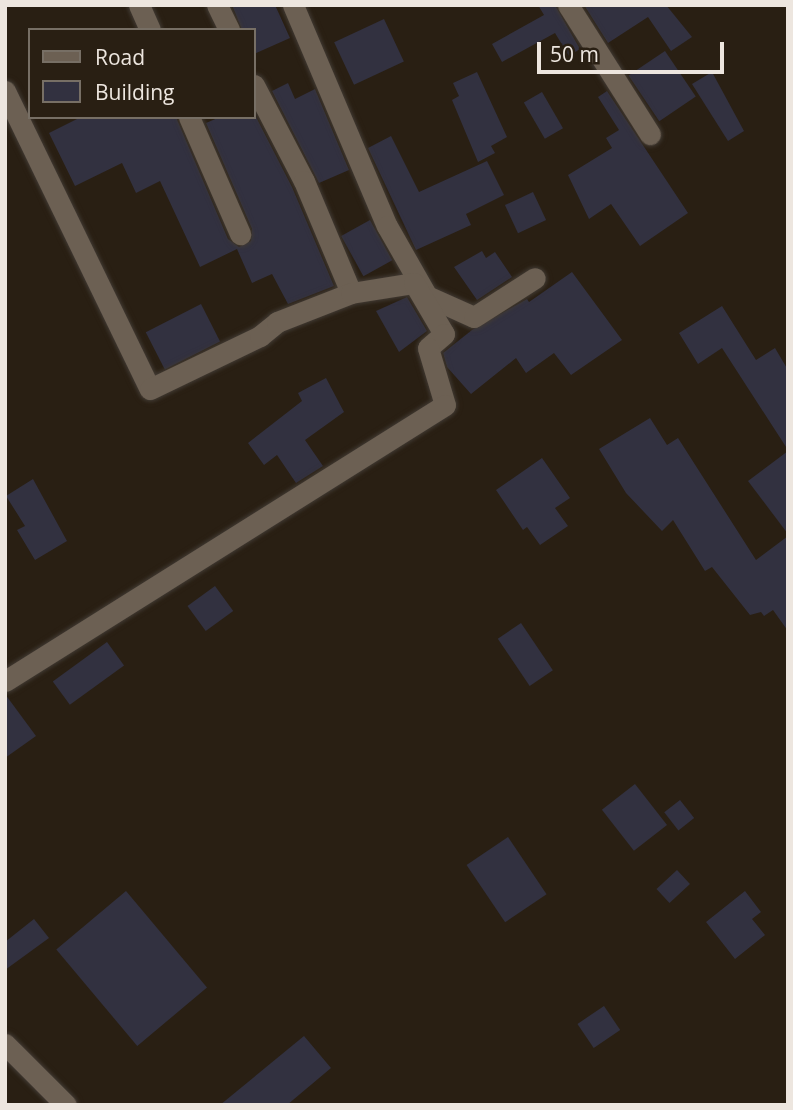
<!DOCTYPE html>
<html>
<head>
<meta charset="utf-8">
<style>
	body { margin:0 }
	#map { position:relative; width:793px; height:1110px; overflow:hidden; background:#291f13; font-family:"Open Sans",sans-serif }
	div>[style] { position:absolute }
	[style*='--x'] { left:calc(var(--x)*1px); top:calc(var(--y)*1px); width:calc(var(--w)*1px); rotate:calc(var(--a)*1deg) }
	.building>* { inset:0; background:#323140; transform-origin:0 0 }
	.roads { filter:drop-shadow(0 0 2px #413a33) drop-shadow(0 0 2px #413a33) }
	.street>* { height:21px; margin:-10.5px; padding:0 10.5px; transform-origin:10.5px; border-radius:10.5px; background:#6c6053 }
	span { translate:-50% -50%; white-space:nowrap; text-align:center; line-height:1.15; -webkit-text-stroke:5px #291f13; paint-order:stroke }
	.frame { position:absolute; inset:0; border:7px solid #ede6df; pointer-events:none }
	.legend { position:absolute; left:28px; top:28px; width:228px; height:91px; box-sizing:border-box; background:#291f13; border:2px solid #776f65; margin:0; padding:9px 12px; list-style:none; font-size:21px; color:#ede6df }
	.legend li { display:flex; align-items:center; gap:14px; height:35px }
	.legend b { width:35px; border:2px solid #776f65 }
	.scale { position:absolute; left:537px; top:42px; width:187px; height:32px; box-sizing:border-box; border:4px solid #ede6df; border-top:0; padding-left:9px; font-size:21px; line-height:24px; white-space:nowrap; color:#ede6df; -webkit-text-stroke:5px #291f13; paint-order:stroke }
</style>
</head>
<body>
<div id="map">
	<div class="building">
		<div style="clip-path:polygon(232px 5px,275px 5px,290px 38px,254px 54px,254px 30px,242px 30px)"></div>
		<div style="clip-path:polygon(538px 5px,555px 5px,580px 49px,569px 56px,555px 33px,502px 62px,492px 44px,544px 15px)"></div>
		<div style="clip-path:polygon(584px 5px,666px 5px,692px 37px,671px 51px,648px 17px,608px 43px)"></div>
		<div style="left:384px;top:19px;width:47px;height:55px;rotate:65deg"></div>
		<div style="left:665px;top:51px;width:55px;height:44px;rotate:56deg"></div>
		<div style="clip-path:polygon(477px 72px,507px 137px,491px 146px,495px 153px,478px 162px,452px 100px,459px 96px,453px 83px)"></div>
		<div style="clip-path:polygon(712px 72px,744px 131px,728px 141px,692px 84px)"></div>
		<div style="clip-path:polygon(288px 83px,295px 99px,315px 89px,349px 170px,319px 183px,272px 91px)"></div>
		<div style="clip-path:polygon(607px 91px,688px 213px,640px 246px,611px 204px,589px 219px,568px 175px,612px 148px,606px 138px,619px 130px,598px 97px)"></div>
		<div style="left:542px;top:92px;width:42px;height:21px;rotate:60deg"></div>
		<div style="clip-path:polygon(254px 113px,292px 187px,334px 286px,288px 304px,272px 274px,252px 283px,237px 249px,200px 267px,160px 181px,136px 193px,122px 163px,75px 186px,49px 133px,81px 117px,176px 117px,228px 239px,239px 247px,251px 241px,252px 229px,206px 123px,220px 117px,254px 117px)"></div>
		<div style="clip-path:polygon(391px 136px,419px 192px,487px 161px,504px 195px,466px 214px,471px 225px,416px 250px,368px 148px)"></div>
		<div style="left:533px;top:192px;width:31px;height:31px;rotate:65deg"></div>
		<div style="left:370px;top:220px;width:46px;height:33px;rotate:61deg"></div>
		<div style="clip-path:polygon(482px 251px,486px 258px,495px 252px,512px 277px,477px 300px,454px 267px)"></div>
		<div style="clip-path:polygon(572px 272px,622px 340px,571px 375px,554px 353px,526px 373px,516px 358px,471px 394px,447px 367px,443px 353px,472px 330px,527px 299px,529px 302px)"></div>
		<div style="clip-path:polygon(407px 297px,427px 331px,399px 352px,376px 311px)"></div>
		<div style="left:201px;top:304px;width:42px;height:62px;rotate:63deg"></div>
		<div style="clip-path:polygon(722px 306px,756px 360px,775px 348px,788px 370px,788px 450px,722px 348px,698px 364px,679px 333px)"></div>
		<div style="clip-path:polygon(326px 378px,344px 412px,305px 440px,323px 466px,296px 483px,277px 455px,264px 465px,248px 443px,302px 401px,298px 393px)"></div>
		<div style="clip-path:polygon(650px 418px,667px 445px,678px 438px,756px 560px,788px 536px,788px 631px,773px 610px,764px 616px,761px 612px,750px 615px,712px 567px,705px 571px,673px 520px,662px 531px,626px 493px,599px 449px)"></div>
		<div style="clip-path:polygon(788px 451px,788px 534px,748px 481px)"></div>
		<div style="clip-path:polygon(542px 458px,570px 498px,555px 508px,568px 526px,540px 545px,527px 527px,523px 530px,496px 490px)"></div>
		<div style="clip-path:polygon(33px 479px,67px 541px,35px 560px,17px 530px,25px 526px,6px 496px)"></div>
		<div style="left:215px;top:586px;width:31px;height:34px;rotate:54deg"></div>
		<div style="left:521px;top:623px;width:57px;height:28px;rotate:56deg"></div>
		<div style="left:107px;top:642px;width:29px;height:67px;rotate:54deg"></div>
		<div style="clip-path:polygon(5px 694px,36px 736px,5px 758px)"></div>
		<div style="left:635px;top:784px;width:52px;height:42px;rotate:52deg"></div>
		<div style="left:680px;top:800px;width:23px;height:20px;rotate:52deg"></div>
		<div style="left:508px;top:837px;width:69px;height:50px;rotate:56deg"></div>
		<div style="left:677px;top:870px;width:19px;height:28px;rotate:47deg"></div>
		<div style="left:126px;top:891px;width:126px;height:91px;rotate:50deg"></div>
		<div style="clip-path:polygon(745px 891px,761px 912px,752px 919px,765px 935px,735px 959px,706px 922px)"></div>
		<div style="clip-path:polygon(34px 919px,49px 938px,5px 970px,5px 942px)"></div>
		<div style="left:604px;top:1006px;width:29px;height:32px;rotate:56deg"></div>
		<div style="clip-path:polygon(304px 1036px,331px 1068px,287px 1105px,220px 1105px)"></div>
	</div>
	<div class="roads">
		<div class="street">
			<div style="--x:139;--y:5;--w:27;--a:66"></div>
			<div style="--x:217;--y:5;--w:28;--a:64"></div>
			<div style="--x:293;--y:5;--w:240;--a:67"></div>
			<div style="--x:387;--y:226;--w:81;--a:60.3"></div>
			<div style="--x:427;--y:296;--w:51;--a:24.1"></div>
			<div style="--x:474;--y:317;--w:72;--a:-32.6"></div>
			<div style="--x:568;--y:5;--w:153;--a:57.6"></div>
			<div style="--x:254;--y:85;--w:108;--a:62.5"></div>
			<div style="--x:304;--y:181;--w:121;--a:67.2"></div>
			<div style="--x:5;--y:91;--w:331;--a:64.1"></div>
			<div style="--x:150;--y:389;--w:122;--a:-25.7"></div>
			<div style="--x:260;--y:336;--w:22;--a:-39"></div>
			<div style="--x:277;--y:322;--w:79;--a:-21.4"></div>
			<div style="--x:351;--y:293;--w:64;--a:-9"></div>
			<div style="--x:414;--y:283;--w:59;--a:59.5"></div>
			<div style="--x:444;--y:334;--w:21;--a:139"></div>
			<div style="--x:428;--y:348;--w:59;--a:73.4"></div>
			<div style="--x:445;--y:405;--w:519;--a:147.9"></div>
			<div style="--x:189;--y:117;--w:128;--a:66.4"></div>
			<div style="--x:5;--y:1044;--w:86;--a:45"></div>
		</div>
	</div>
	<div class="frame"></div>
	<ul class="legend">
	<li><b style="height:9px;background:#6c6053"></b>Road</li>
	<li><b style="height:19px;background:#323140"></b>Building</li>
	</ul>
	<div class="scale">50 m</div>
</div>
</body>
</html>
